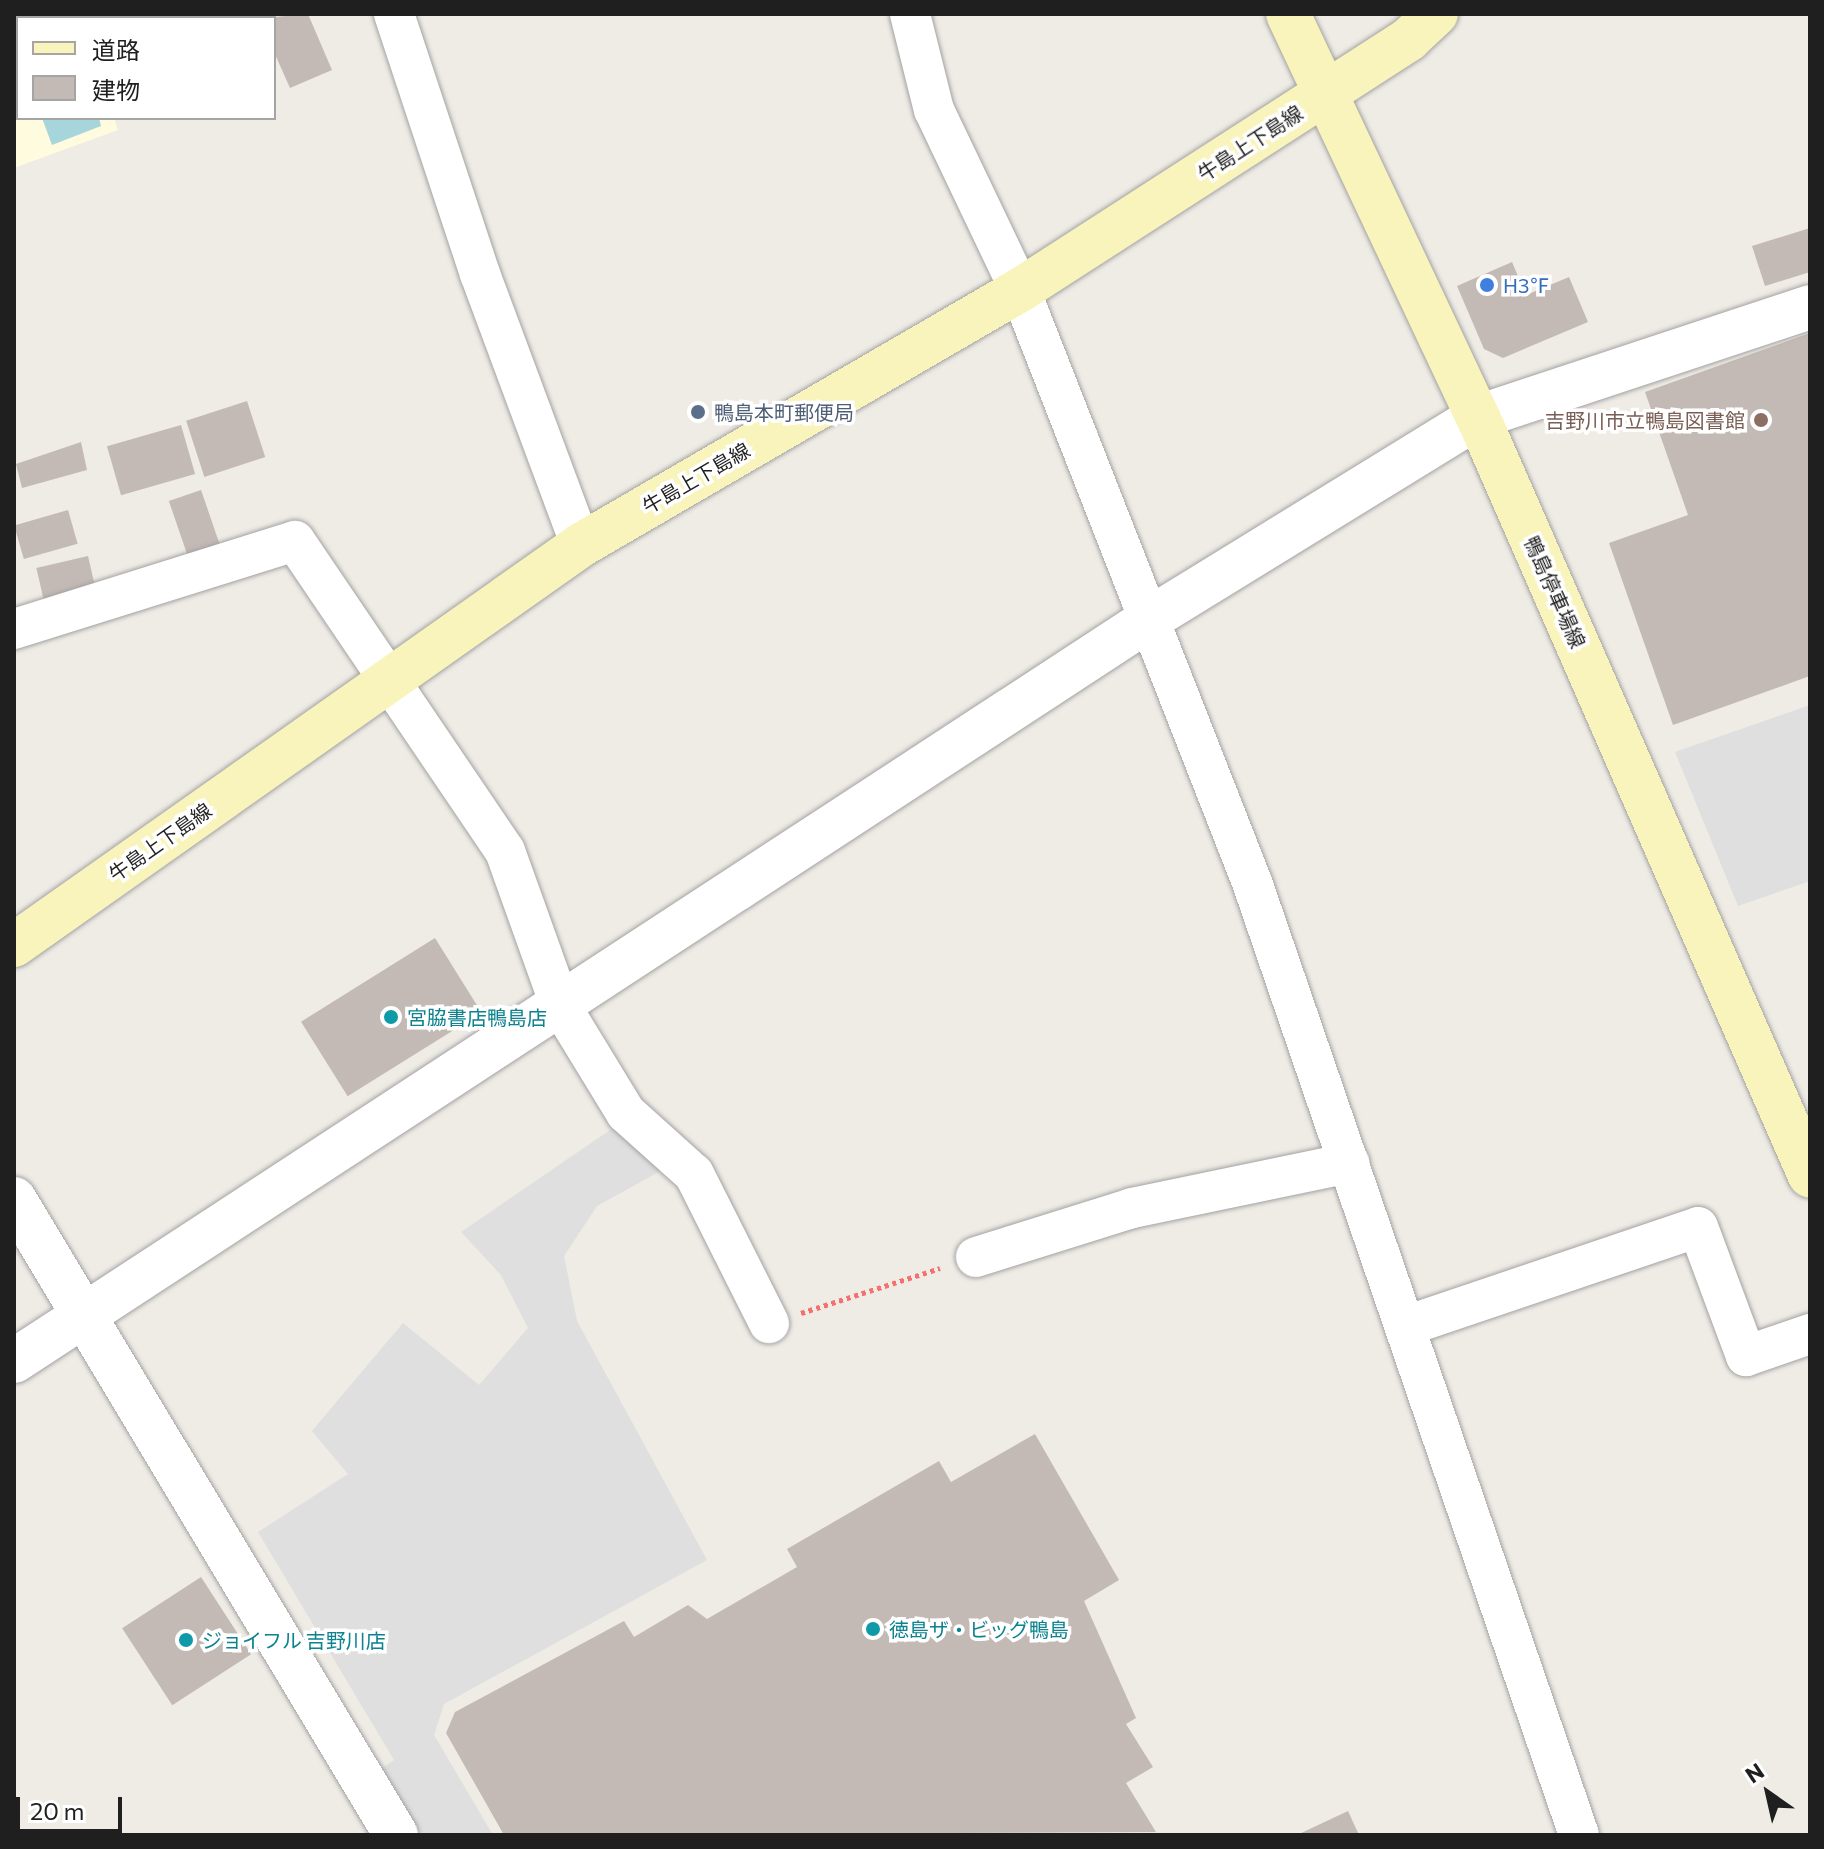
<!DOCTYPE html>
<html>
<head>
<meta charset="utf-8">
<style>
	body { margin:0 }
	#map { position:relative; width:1824px; height:1849px; overflow:hidden; background:#efebe5; font-family:Commissioner,"Noto Sans JP",sans-serif }
	div>[style] { position:absolute }
	[style*='--x'] { left:calc(var(--x)*1px); top:calc(var(--y)*1px); width:calc(var(--w)*1px); rotate:calc(var(--a)*1deg) }
	.education>* { inset:0; background:#fefbdf }
	.parking>* { inset:0; background:#dfdfdf }
	.water>* { inset:0; background:#a7d5dc }
	.building>* { inset:0; background:#c4bab5; transform-origin:0 0 }
	.path>* { height:5px; margin-top:-2.5px; transform-origin:0; background:repeating-linear-gradient(90deg,#f67070 0 4px,transparent 0 8px) }
	.roads { filter:drop-shadow(0 0 2px #a3a3a3) drop-shadow(0 0 2px #a3a3a3) }
	.minor>* { height:40px; margin:-20px; padding:0 20px; transform-origin:20px; border-radius:20px; background:#fff }
	.tertiary>* { height:44px; margin:-22px; padding:0 22px; transform-origin:22px; border-radius:22px; background:#fff }
	.secondary>* { height:44px; margin:-22px; padding:0 22px; transform-origin:22px; border-radius:22px; background:#f8f4bb }
	.dots>* { width:22px; height:22px; translate:-50% -50%; box-sizing:border-box; border:4px solid #fff; border-radius:50% }
	span { translate:-50% -50%; white-space:nowrap; text-align:center; line-height:1.15; -webkit-text-stroke:7px #fff; paint-order:stroke }
	.street-label { font-size:20px; color:#1f1f1f }
	.shop-label { font-size:20px; color:#366cbe }
	.left { translate:0 -50%; text-align:left }
	.service-label { font-size:20px; color:#4e5e75 }
	.education-label { font-size:20px; color:#785e54 }
	.right { translate:-100% -50%; text-align:right }
	.culture-label { font-size:20px; color:#0d838f }
	.frame { position:absolute; inset:0; border:16px solid #1f1f1f; pointer-events:none }
	.legend { position:absolute; left:16px; top:16px; width:260px; height:104px; box-sizing:border-box; background:#fff; border:2px solid #a5a5a5; margin:0; padding:10px 14px; list-style:none; font-size:24px; color:#1f1f1f }
	.legend li { display:flex; align-items:center; gap:16px; height:40px }
	.legend b { width:40px; border:2px solid #a5a5a5 }
	.north { position:absolute; left:1728px; top:1753px; width:80px; height:80px; -webkit-text-stroke:6px #fff; paint-order:stroke; rotate:326deg; font-size:22px; font-weight:700; line-height:32px; text-align:center; color:#1f1f1f }
	.north::after { content:''; display:block; margin:auto; width:28px; height:36px; background:#1f1f1f; clip-path:polygon(50% 0,100% 100%,50% 72%,0 100%) }
	.scale { position:absolute; left:16px; top:1797px; width:106px; height:36px; box-sizing:border-box; border:4px solid #1f1f1f; border-top:0; padding-left:10px; font-size:24px; line-height:28px; white-space:nowrap; color:#1f1f1f; -webkit-text-stroke:6px #fff; paint-order:stroke }
</style>
</head>
<body>
<div id="map">
	<div class="education">
		<div style="clip-path:polygon(14px 14px,78px 18px,18px 18px,18px 118px,114px 118px,118px 130px,14px 168px)"></div>
	</div>
	<div class="parking">
		<div style="clip-path:polygon(1810px 705px,1810px 881px,1738px 906px,1675px 752px)"></div>
		<div style="clip-path:polygon(616px 1126px,664px 1169px,597px 1206px,564px 1256px,577px 1321px,707px 1560px,444px 1704px,434px 1735px,493px 1835px,422px 1835px,382px 1768px,394px 1760px,258px 1532px,348px 1474px,312px 1431px,403px 1323px,479px 1385px,528px 1328px,501px 1275px,461px 1232px)"></div>
	</div>
	<div class="water">
		<div style="clip-path:polygon(42px 118px,99px 118px,101px 126px,52px 145px)"></div>
	</div>
	<div class="building">
		<div style="clip-path:polygon(308px 14px,332px 70px,290px 88px,274px 52px,274px 17px)"></div>
		<div style="clip-path:polygon(1810px 228px,1810px 272px,1765px 286px,1752px 246px)"></div>
		<div style="clip-path:polygon(1512px 262px,1526px 295px,1569px 277px,1588px 322px,1503px 358px,1484px 349px,1457px 286px)"></div>
		<div style="clip-path:polygon(1810px 333px,1810px 676px,1673px 725px,1609px 543px,1688px 515px,1645px 392px)"></div>
		<div style="left:247px;top:401px;width:59px;height:64px;rotate:72deg"></div>
		<div style="left:181px;top:425px;width:51px;height:77px;rotate:74deg"></div>
		<div style="clip-path:polygon(81px 442px,87px 470px,22px 488px,16px 464px)"></div>
		<div style="left:201px;top:490px;width:71px;height:34px;rotate:71deg"></div>
		<div style="left:68px;top:510px;width:35px;height:56px;rotate:74deg"></div>
		<div style="left:88px;top:556px;width:37px;height:53px;rotate:77deg"></div>
		<div style="left:435px;top:938px;width:88px;height:158px;rotate:58deg"></div>
		<div style="clip-path:polygon(1035px 1434px,1119px 1580px,1084px 1601px,1136px 1718px,1126px 1724px,1153px 1767px,1126px 1783px,1156px 1832px,504px 1835px,446px 1733px,455px 1712px,624px 1621px,634px 1637px,688px 1605px,707px 1619px,797px 1567px,787px 1549px,939px 1461px,951px 1482px)"></div>
		<div style="left:201px;top:1577px;width:92px;height:94px;rotate:57deg"></div>
		<div style="clip-path:polygon(1348px 1811px,1359px 1835px,1297px 1835px)"></div>
	</div>
	<div class="path">
		<div style="--x:801;--y:1313;--w:146;--a:-17.9"></div>
	</div>
	<div class="roads">
		<div class="minor">
			<div style="--x:394;--y:14;--w:274;--a:71.7"></div>
			<div style="--x:480;--y:274;--w:289;--a:69.6"></div>
			<div style="--x:910;--y:14;--w:99;--a:76"></div>
			<div style="--x:934;--y:110;--w:199;--a:64.5"></div>
			<div style="--x:1020;--y:290;--w:639;--a:68.61"></div>
			<div style="--x:1253;--y:885;--w:1004;--a:71.06"></div>
			<div style="--x:14;--y:629;--w:294;--a:-17.4"></div>
			<div style="--x:295;--y:541;--w:374;--a:55.9"></div>
			<div style="--x:505;--y:851;--w:164;--a:70.3"></div>
			<div style="--x:560;--y:1005;--w:127;--a:58.6"></div>
			<div style="--x:626;--y:1113;--w:91;--a:41.9"></div>
			<div style="--x:694;--y:1174;--w:167;--a:63.3"></div>
			<div style="--x:976;--y:1257;--w:164;--a:-17.4"></div>
			<div style="--x:1132;--y:1208;--w:222;--a:-11.7"></div>
			<div style="--x:1409;--y:1325;--w:305;--a:-18.7"></div>
			<div style="--x:1698;--y:1227;--w:138;--a:69.6"></div>
			<div style="--x:1746;--y:1356;--w:68;--a:-19"></div>
		</div>
		<div class="tertiary">
			<div style="--x:14;--y:1199;--w:742;--a:59.01"></div>
			<div style="--x:14;--y:1361;--w:1358;--a:-33.16"></div>
			<div style="--x:1151;--y:618;--w:384;--a:-31.6"></div>
			<div style="--x:1478;--y:417;--w:350;--a:-18.3"></div>
		</div>
		<div class="secondary">
			<div style="--x:1288;--y:14;--w:446;--a:64.8"></div>
			<div style="--x:1478;--y:417;--w:828;--a:66.37"></div>
			<div style="--x:14;--y:945;--w:694;--a:-35.2"></div>
			<div style="--x:581;--y:545;--w:508;--a:-30.15"></div>
			<div style="--x:1020;--y:290;--w:463;--a:-32.8"></div>
			<div style="--x:1409;--y:39;--w:37;--a:-43"></div>
		</div>
	</div>
	<div class="dots">
		<div style="left:1487px;top:285px;background:#3f7fe0"></div>
		<div style="left:698px;top:412px;background:#5c6f8a"></div>
		<div style="left:1761px;top:420px;background:#8d6e63"></div>
		<div style="left:391px;top:1017px;background:#0f9aa8"></div>
		<div style="left:873px;top:1629px;background:#0f9aa8"></div>
		<div style="left:186px;top:1640px;background:#0f9aa8"></div>
	</div>
	<div class="street-label">
		<span style="left:1250px;top:143px;rotate:-33deg">牛島上下島線</span>
		<span style="left:696px;top:478px;rotate:-30deg">牛島上下島線</span>
		<span style="left:1555px;top:592px;rotate:66deg">鴨島停車場線</span>
		<span style="left:160px;top:842px;rotate:-35deg">牛島上下島線</span>
	</div>
	<div class="shop-label">
		<span class="left" style="left:1503px;top:285px">H3℉</span>
	</div>
	<div class="service-label">
		<span class="left" style="left:714px;top:412px">鴨島本町郵便局</span>
	</div>
	<div class="education-label">
		<span class="right" style="left:1745px;top:420px">吉野川市立鴨島図書館</span>
	</div>
	<div class="culture-label">
		<span class="left" style="left:407px;top:1017px">宮脇書店鴨島店</span>
		<span class="left" style="left:889px;top:1629px">徳島ザ・ビッグ鴨島</span>
		<span class="left" style="left:202px;top:1640px">ジョイフル 吉野川店</span>
	</div>
	<div class="frame"></div>
	<ul class="legend">
	<li><b style="height:10px;background:#f8f4bb"></b>道路</li>
	<li><b style="height:22px;background:#c4bab5"></b>建物</li>
	</ul>
	<div class="north">N</div>
	<div class="scale">20 m</div>
</div>
</body>
</html>
